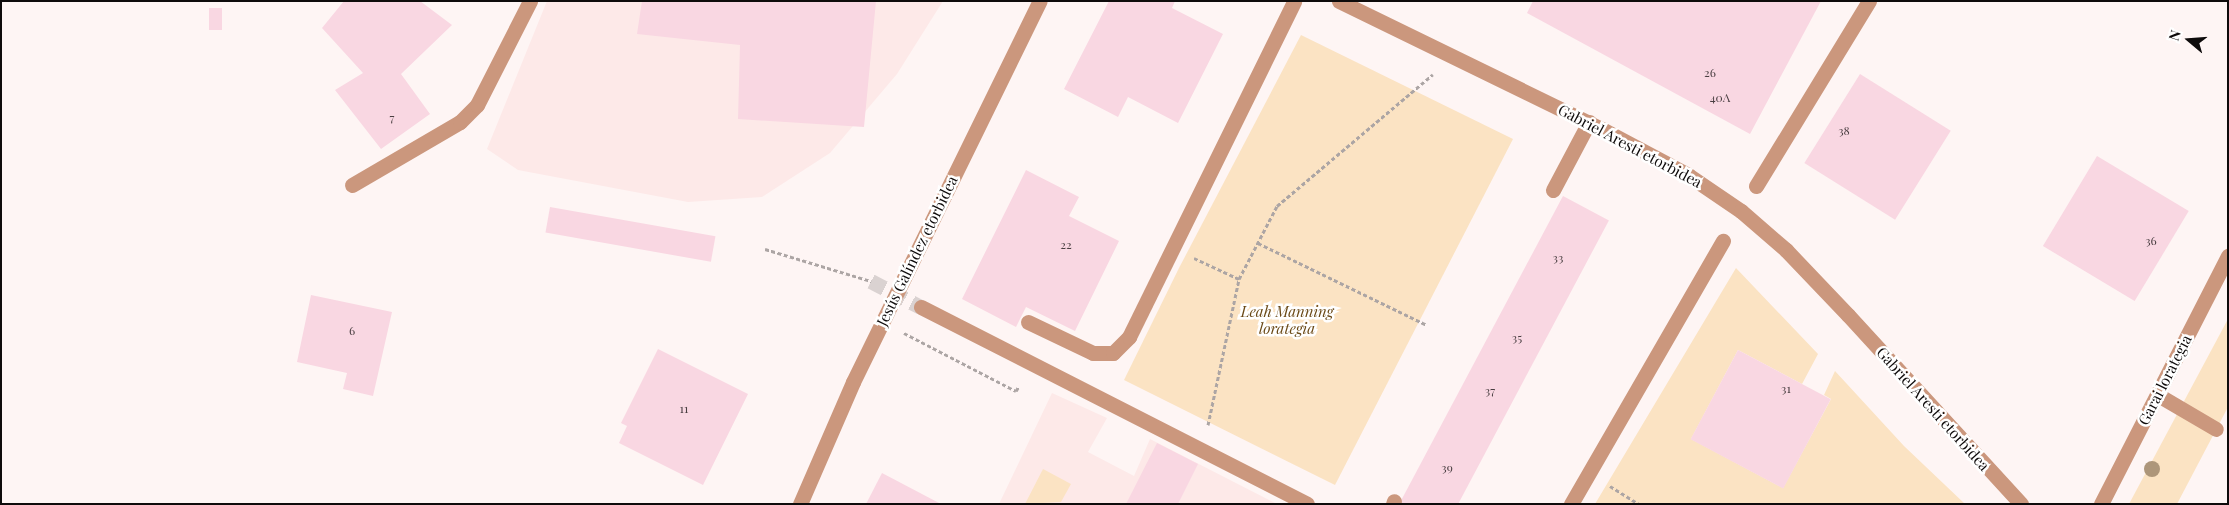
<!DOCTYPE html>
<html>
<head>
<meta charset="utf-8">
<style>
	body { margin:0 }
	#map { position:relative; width:2229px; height:505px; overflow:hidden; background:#fef5f4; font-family:"Playfair Display",serif }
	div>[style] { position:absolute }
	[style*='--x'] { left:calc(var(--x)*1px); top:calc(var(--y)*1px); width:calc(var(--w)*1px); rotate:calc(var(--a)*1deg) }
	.built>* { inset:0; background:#fde9e8 }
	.green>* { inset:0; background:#fbe3c3 }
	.building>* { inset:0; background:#f9d7e2; transform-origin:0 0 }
	.minor-tunnel>* { height:15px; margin-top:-7.5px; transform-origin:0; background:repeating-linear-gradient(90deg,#dad2d1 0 15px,transparent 0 23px) }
	.path>* { height:3px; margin-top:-1.5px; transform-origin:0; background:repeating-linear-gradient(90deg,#aca5a4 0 4px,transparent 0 6.5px) }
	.minor>* { height:15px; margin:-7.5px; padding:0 7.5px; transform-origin:7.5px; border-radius:7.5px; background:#cb977d }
	.trees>* { width:16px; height:16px; margin:-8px; border-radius:50%; background:#ad967a }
	span { translate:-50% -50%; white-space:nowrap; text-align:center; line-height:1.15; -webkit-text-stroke:5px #fff; paint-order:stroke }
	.number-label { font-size:12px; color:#493e41 }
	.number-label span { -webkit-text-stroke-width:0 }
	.street-label { font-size:15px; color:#0e0b0b }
	.park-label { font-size:15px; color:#6a4916; font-style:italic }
	.frame { position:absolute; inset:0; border:2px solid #0e0b0b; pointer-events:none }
	.north { position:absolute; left:2164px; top:15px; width:50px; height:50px; -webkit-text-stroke:4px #fff; paint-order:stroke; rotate:288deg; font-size:14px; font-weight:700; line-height:20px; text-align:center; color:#0e0b0b }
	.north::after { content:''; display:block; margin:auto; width:18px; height:22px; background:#0e0b0b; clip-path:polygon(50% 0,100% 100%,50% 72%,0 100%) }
</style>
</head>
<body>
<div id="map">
	<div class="built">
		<div style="clip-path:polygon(547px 1px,943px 1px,897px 74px,830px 153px,762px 197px,688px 202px,518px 170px,487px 149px)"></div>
		<div style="clip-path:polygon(1052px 393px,1107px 418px,1088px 452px,1134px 476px,1150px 439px,1277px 504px,999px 504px)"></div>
	</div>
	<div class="green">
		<div style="clip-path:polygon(1301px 35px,1513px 139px,1335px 485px,1124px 380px,1179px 268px)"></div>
		<div style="clip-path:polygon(1736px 268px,1818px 354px,1802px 384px,1738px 350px,1691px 439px,1783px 488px,1831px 399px,1824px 395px,1835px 371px,1904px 446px,1965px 504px,1595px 504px)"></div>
		<div style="clip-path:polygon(2228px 319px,2228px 407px,2177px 504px,2129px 504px)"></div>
		<div style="clip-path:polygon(1043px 469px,1071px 484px,1061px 502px,1025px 504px)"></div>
	</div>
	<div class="building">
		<div style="clip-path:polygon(344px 1px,420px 1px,452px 25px,401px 74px,430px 114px,381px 149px,335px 90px,363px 73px,322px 28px)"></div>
		<div style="clip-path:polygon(642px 1px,876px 1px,864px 127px,738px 119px,740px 45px,637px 34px)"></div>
		<div style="clip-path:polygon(1109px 1px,1175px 1px,1172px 8px,1223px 34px,1178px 123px,1128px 97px,1118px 117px,1064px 89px)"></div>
		<div style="clip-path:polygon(1533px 1px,1821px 1px,1750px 134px,1527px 13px)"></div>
		<div style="left:209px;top:8px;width:13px;height:22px"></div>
		<div style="left:1860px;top:74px;width:107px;height:105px;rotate:32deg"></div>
		<div style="left:2097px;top:156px;width:107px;height:105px;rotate:31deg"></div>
		<div style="clip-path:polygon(1026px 170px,1079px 197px,1069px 216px,1119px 241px,1075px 331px,1026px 307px,1016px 327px,962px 299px)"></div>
		<div style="left:1563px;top:196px;width:52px;height:348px;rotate:28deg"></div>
		<div style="left:550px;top:207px;width:168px;height:26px;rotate:10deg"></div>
		<div style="clip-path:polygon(311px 295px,392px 312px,373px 396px,343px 389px,347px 373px,297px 362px)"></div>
		<div style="clip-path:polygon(658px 349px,748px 394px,703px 485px,619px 443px,627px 426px,621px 423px)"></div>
		<div style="left:1738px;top:350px;width:105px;height:101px;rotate:28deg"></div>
		<div style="clip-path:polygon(1157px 443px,1198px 464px,1178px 504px,1126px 504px)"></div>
		<div style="clip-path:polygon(882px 473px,941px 504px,866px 504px)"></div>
	</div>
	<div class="minor-tunnel">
		<div style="--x:871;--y:281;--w:56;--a:27.5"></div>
	</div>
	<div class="path">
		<div style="--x:1258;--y:243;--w:188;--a:25.9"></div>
		<div style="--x:765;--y:249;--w:111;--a:16.8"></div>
		<div style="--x:1194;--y:258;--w:50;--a:25"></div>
		<div style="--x:904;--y:333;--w:126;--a:27.4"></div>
		<div style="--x:1016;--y:391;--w:6;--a:-59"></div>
		<div style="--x:1208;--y:425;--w:149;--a:-78"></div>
		<div style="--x:1239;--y:279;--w:82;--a:-62.5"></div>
		<div style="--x:1277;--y:206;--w:204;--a:-40.2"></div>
		<div style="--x:1610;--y:486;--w:34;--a:32"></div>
	</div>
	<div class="minor">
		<div style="--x:1339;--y:1;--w:292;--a:26"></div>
		<div style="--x:1602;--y:129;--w:98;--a:28.1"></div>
		<div style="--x:1688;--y:175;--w:64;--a:34.2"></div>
		<div style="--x:1741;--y:211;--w:60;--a:40.9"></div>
		<div style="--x:1786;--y:250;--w:90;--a:46.4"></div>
		<div style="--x:1848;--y:315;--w:256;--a:47.5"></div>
		<div style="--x:352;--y:185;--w:125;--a:-30.3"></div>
		<div style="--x:460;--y:122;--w:24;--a:-45"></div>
		<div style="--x:477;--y:105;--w:117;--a:-63"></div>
		<div style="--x:1756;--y:186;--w:217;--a:-58.6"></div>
		<div style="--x:1553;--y:190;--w:77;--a:-62.1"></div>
		<div style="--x:921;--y:307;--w:433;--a:27"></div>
		<div style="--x:1028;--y:322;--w:72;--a:25.5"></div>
		<div style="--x:1093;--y:353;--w:20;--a:0"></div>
		<div style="--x:1113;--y:353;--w:23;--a:-45"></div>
		<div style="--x:1129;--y:337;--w:374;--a:-63.8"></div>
		<div style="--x:2158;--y:395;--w:67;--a:30.4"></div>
		<div style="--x:800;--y:504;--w:133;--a:-66.5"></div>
		<div style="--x:853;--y:382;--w:424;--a:-63.9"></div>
		<div style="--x:1393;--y:504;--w:3;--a:-72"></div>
		<div style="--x:1571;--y:504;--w:304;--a:-60"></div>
		<div style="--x:2101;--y:504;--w:279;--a:-62.9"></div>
	</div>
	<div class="trees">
		<div style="left:2152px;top:469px"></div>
	</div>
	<div class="number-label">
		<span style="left:1710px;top:73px">26</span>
		<span style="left:1720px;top:98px">40A</span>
		<span style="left:392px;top:118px">7</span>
		<span style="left:1844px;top:131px">38</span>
		<span style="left:2151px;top:241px">36</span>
		<span style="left:1066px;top:245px">22</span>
		<span style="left:1558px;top:258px">33</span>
		<span style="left:352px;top:331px">6</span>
		<span style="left:1517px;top:338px">35</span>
		<span style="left:1786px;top:389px">31</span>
		<span style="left:1490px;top:391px">37</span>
		<span style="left:684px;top:409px">11</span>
		<span style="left:1447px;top:468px">39</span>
	</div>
	<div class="street-label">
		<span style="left:1630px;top:146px;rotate:28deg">Gabriel Aresti etorbidea</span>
		<span style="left:917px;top:251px;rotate:-64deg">Jesús Galíndez etorbidea</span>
		<span style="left:2165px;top:380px;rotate:-63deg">Garai lorategia</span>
		<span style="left:1933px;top:409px;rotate:48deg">Gabriel Aresti etorbidea</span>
	</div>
	<div class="park-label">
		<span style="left:1287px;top:320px">Leah Manning<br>lorategia</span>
	</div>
	<div class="frame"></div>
	<div class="north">N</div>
</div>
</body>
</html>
